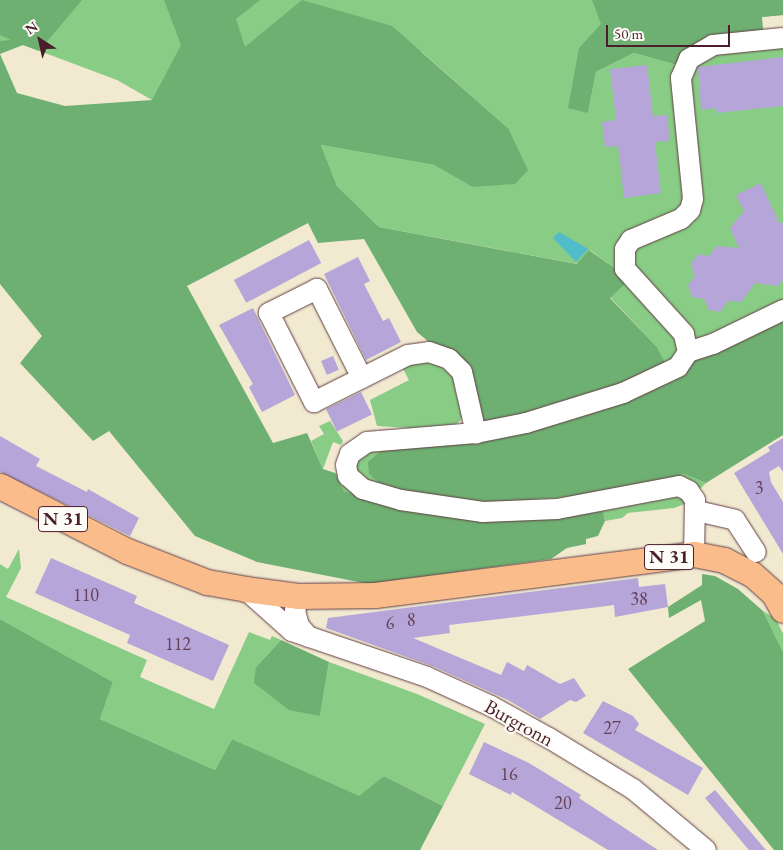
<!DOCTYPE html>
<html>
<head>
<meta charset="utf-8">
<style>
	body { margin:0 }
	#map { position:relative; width:783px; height:850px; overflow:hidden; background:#f1e9d0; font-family:"EB Garamond",serif }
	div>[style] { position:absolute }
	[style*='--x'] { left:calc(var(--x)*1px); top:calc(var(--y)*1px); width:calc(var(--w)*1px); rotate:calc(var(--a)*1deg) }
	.green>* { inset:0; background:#88cc85 }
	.forest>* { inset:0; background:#6eb072 }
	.water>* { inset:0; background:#51bdcb }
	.building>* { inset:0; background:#b6a5d8; transform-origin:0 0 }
	.roads { filter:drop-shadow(0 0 1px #633d44) drop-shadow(0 0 1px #633d44) }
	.minor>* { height:20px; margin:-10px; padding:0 10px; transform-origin:10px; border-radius:10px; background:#fff }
	.major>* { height:25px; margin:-12.5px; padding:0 12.5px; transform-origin:12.5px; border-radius:12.5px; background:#f9bc8a }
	span { translate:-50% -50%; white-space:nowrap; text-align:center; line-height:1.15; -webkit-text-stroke:4.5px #fdfcf7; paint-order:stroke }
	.number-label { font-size:18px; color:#654056 }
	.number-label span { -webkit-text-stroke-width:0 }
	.shield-label span { padding:1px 4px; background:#fdfcf7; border:1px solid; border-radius:4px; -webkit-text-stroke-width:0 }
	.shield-label { font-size:19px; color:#4a1f2b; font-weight:700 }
	.street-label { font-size:20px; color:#4a1f2b }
	.north { position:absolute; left:15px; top:15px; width:50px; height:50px; -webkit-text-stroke:4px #fdfcf7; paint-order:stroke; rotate:325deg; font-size:14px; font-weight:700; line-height:20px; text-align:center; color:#4a1f2b }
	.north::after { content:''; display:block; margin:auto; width:18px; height:22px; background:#4a1f2b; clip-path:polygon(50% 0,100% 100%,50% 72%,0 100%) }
	.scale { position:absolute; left:606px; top:25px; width:124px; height:22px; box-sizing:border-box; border:2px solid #4a1f2b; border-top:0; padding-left:6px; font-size:15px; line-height:18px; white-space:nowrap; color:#4a1f2b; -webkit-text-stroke:4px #fdfcf7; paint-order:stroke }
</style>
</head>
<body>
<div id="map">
	<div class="green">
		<div style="clip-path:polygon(0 0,783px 0,783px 15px,592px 34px,588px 113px,596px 72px,634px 53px,684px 67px,689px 59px,783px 38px,783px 310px,670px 371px,657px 347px,610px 297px,629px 279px,590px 250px,578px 264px,379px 227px,337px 186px,321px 145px,434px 165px,472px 187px,508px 128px,421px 51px,152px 100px,117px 80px,13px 41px,0 41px)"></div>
		<div style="clip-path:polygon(429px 360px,444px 365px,457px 377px,463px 413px,461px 420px,454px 426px,426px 429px,377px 426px,370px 400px,409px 380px,402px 367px)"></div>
		<div style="clip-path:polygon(330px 421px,343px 441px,341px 445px,333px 442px,323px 469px,311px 441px,324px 434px,319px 426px)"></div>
		<div style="clip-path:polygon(357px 446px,665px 477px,684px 474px,706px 483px,685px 504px,674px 508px,628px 513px,622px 518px,605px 521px,603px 511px,556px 518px,359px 496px,344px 491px,335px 473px,348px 476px)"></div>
		<div style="clip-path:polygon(19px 549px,21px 568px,6px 597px,147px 660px,140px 677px,214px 709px,249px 632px,270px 640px,272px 636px,281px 640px,256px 667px,320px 716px,329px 662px,417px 694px,485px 724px,443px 806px,384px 776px,359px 797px,232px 739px,215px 770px,100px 719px,113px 682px,0 619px,0 564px,8px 569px)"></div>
		<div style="clip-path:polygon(763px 611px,776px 619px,783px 634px,783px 652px)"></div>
	</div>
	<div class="forest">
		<div style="clip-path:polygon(0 0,82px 0,39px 51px,23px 45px,0 54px,17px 93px,65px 106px,152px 100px,181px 45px,164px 0,260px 0,236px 19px,245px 47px,302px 0,392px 26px,508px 128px,528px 170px,515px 184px,472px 187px,434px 165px,321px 145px,337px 186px,379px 227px,577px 264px,589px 250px,630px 279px,610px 298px,657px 347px,670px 371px,783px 310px,783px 435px,706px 483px,684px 474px,599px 494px,482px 503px,404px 493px,378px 482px,369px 474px,368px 462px,381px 451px,476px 433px,449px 359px,417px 332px,364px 239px,318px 243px,308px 223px,187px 286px,273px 443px,307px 433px,323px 469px,335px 473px,344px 491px,359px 496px,556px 518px,603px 511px,605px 521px,598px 536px,586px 539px,586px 544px,567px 548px,551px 559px,369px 584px,257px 562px,195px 536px,109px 431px,93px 441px,20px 363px,42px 336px,0 284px,0 41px,11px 40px,0 35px)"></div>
		<div style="clip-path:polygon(592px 0,783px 0,783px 15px,762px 17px,764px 40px,713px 45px,684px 67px,634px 53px,596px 72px,588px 113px,568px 108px,579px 48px,601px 24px)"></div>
		<div style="clip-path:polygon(702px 574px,715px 576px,738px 589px,763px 611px,783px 652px,783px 850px,774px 850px,628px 669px,705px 621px,701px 600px,669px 618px,668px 607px,702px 585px)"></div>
		<div style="clip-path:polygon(0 619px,113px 682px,100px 719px,215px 770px,232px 739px,359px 796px,384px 776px,443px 806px,420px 850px,0 850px)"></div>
		<div style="clip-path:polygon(281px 640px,329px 662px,320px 716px,289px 710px,254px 683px,256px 667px)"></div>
	</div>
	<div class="water">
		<div style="clip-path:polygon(559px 232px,588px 249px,576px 262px,553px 238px)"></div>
	</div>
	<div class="building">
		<div style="clip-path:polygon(783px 57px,783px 106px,717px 113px,716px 108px,701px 110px,698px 67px)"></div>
		<div style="clip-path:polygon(647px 65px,653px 116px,667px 115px,670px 141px,655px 142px,661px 193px,624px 198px,618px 146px,605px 147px,602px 122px,616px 120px,610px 69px)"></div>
		<div style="clip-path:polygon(761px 183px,779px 223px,783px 223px,783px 280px,778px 286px,755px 283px,741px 302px,728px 301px,720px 312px,709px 310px,704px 299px,692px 297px,688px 285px,695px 276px,691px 264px,698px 254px,709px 256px,717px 246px,739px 248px,730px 228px,744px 211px,736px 195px)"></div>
		<div style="left:309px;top:240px;width:26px;height:85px;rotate:62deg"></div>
		<div style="clip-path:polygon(358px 257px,370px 281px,364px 284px,383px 321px,389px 318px,401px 342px,366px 360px,324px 274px)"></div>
		<div style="clip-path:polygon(253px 308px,295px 395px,262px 412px,249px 387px,253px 384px,219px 325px)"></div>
		<div style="left:333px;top:356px;width:15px;height:13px;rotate:67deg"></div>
		<div style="left:361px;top:392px;width:25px;height:39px;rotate:64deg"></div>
		<div style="clip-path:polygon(0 436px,40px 459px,36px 466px,87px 492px,88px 489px,139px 518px,130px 536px,0 472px)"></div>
		<div style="clip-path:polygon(783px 438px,783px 472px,779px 466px,769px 472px,771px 482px,783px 502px,783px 554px,734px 473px,770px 451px,768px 447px)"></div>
		<div style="clip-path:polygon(51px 558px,137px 596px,134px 603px,229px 645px,213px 681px,127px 643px,130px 635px,35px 593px)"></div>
		<div style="clip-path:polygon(638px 578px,639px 587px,665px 584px,668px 607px,615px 617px,614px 605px,599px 607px,449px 625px,450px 633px,413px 638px,501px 675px,507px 662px,524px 671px,527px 665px,560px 684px,574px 678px,586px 696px,576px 702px,570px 700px,540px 719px,508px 700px,432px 666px,326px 628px,328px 618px)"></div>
		<div style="clip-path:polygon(603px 701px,633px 716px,639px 724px,635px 730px,703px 768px,688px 795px,583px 733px)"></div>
		<div style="clip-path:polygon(484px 742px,529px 763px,581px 795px,579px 798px,658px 850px,608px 850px,512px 792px,511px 795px,469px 774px)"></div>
		<div style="clip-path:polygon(715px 790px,766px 850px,749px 850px,705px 798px)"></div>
	</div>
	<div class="roads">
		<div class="minor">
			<div style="--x:688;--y:352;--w:26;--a:-18"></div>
			<div style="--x:713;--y:344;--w:78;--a:-25.9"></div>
			<div style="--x:362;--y:378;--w:100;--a:-116.8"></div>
			<div style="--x:317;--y:289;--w:54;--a:153.4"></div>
			<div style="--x:269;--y:313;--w:100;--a:63.2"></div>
			<div style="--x:314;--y:402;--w:105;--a:-26.6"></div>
			<div style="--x:408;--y:355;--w:21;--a:-8"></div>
			<div style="--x:429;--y:352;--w:21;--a:19"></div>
			<div style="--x:449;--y:359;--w:18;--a:45"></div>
			<div style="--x:462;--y:372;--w:63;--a:77.1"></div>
			<div style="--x:697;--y:511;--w:39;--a:13"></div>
			<div style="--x:735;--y:520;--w:38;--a:57"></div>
			<div style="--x:694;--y:554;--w:54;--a:-88.9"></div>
			<div style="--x:695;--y:500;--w:11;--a:-124"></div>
			<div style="--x:689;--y:491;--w:11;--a:-153"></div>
			<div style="--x:679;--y:486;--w:124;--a:169.3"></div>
			<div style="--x:557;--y:509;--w:74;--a:177.7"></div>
			<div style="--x:483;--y:512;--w:83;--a:-171.7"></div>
			<div style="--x:401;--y:500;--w:40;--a:-164"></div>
			<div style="--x:363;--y:489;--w:20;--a:-139"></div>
			<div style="--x:348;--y:476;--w:11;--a:-100"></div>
			<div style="--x:346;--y:465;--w:12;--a:-70"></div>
			<div style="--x:350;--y:454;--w:21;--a:-35"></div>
			<div style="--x:367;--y:442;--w:109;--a:-4.7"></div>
			<div style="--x:476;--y:433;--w:51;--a:-11.3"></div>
			<div style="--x:526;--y:423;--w:102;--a:-17.2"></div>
			<div style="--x:623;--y:393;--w:61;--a:-25.3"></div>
			<div style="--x:678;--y:367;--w:18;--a:-56"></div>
			<div style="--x:688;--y:352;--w:18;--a:-103"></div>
			<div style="--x:684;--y:334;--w:88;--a:-132.2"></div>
			<div style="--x:625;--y:269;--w:20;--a:-90"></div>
			<div style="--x:625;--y:249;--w:11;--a:-56"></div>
			<div style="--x:631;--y:240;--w:54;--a:-22.8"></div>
			<div style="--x:681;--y:219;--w:13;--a:-45"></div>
			<div style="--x:690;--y:210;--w:11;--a:-75"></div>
			<div style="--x:693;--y:199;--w:122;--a:-95.7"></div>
			<div style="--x:681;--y:78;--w:21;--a:-67"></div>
			<div style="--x:689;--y:59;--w:28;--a:-30"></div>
			<div style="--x:713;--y:45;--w:70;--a:-5.7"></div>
			<div style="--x:245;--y:589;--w:63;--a:41.8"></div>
			<div style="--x:292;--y:631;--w:143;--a:18.8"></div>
			<div style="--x:427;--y:677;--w:70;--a:24.4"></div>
			<div style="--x:491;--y:706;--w:66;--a:28.9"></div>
			<div style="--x:549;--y:738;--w:98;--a:31.3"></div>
			<div style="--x:633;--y:789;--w:95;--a:39.9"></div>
			<div style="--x:298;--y:596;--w:15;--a:101"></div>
			<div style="--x:295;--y:611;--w:16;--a:75"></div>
			<div style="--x:299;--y:626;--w:15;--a:48"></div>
		</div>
		<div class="major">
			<div style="--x:0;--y:486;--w:143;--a:27.1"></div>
			<div style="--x:127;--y:551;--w:86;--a:21.2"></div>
			<div style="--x:207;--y:582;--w:39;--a:10"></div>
			<div style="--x:245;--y:589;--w:53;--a:7.5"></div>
			<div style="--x:298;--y:596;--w:77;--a:-0.7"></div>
			<div style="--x:375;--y:595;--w:322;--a:-7.3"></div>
			<div style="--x:694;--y:554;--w:31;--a:11"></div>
			<div style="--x:724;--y:560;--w:31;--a:27"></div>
			<div style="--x:752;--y:574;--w:30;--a:42"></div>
			<div style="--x:774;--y:594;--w:18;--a:61"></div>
		</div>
	</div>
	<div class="number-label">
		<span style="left:759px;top:488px">3</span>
		<span style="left:86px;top:595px">110</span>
		<span style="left:639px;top:599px">38</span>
		<span style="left:411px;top:620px">8</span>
		<span style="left:390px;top:623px">6</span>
		<span style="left:178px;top:644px">112</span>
		<span style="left:612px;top:728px">27</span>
		<span style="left:509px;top:774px">16</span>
		<span style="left:563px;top:803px">20</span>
	</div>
	<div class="shield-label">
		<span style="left:63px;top:519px">N 31</span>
		<span style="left:669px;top:557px">N 31</span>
	</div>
	<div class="street-label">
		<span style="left:519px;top:723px;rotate:29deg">Burgronn</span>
	</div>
	<div class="north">N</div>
	<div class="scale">50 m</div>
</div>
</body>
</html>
